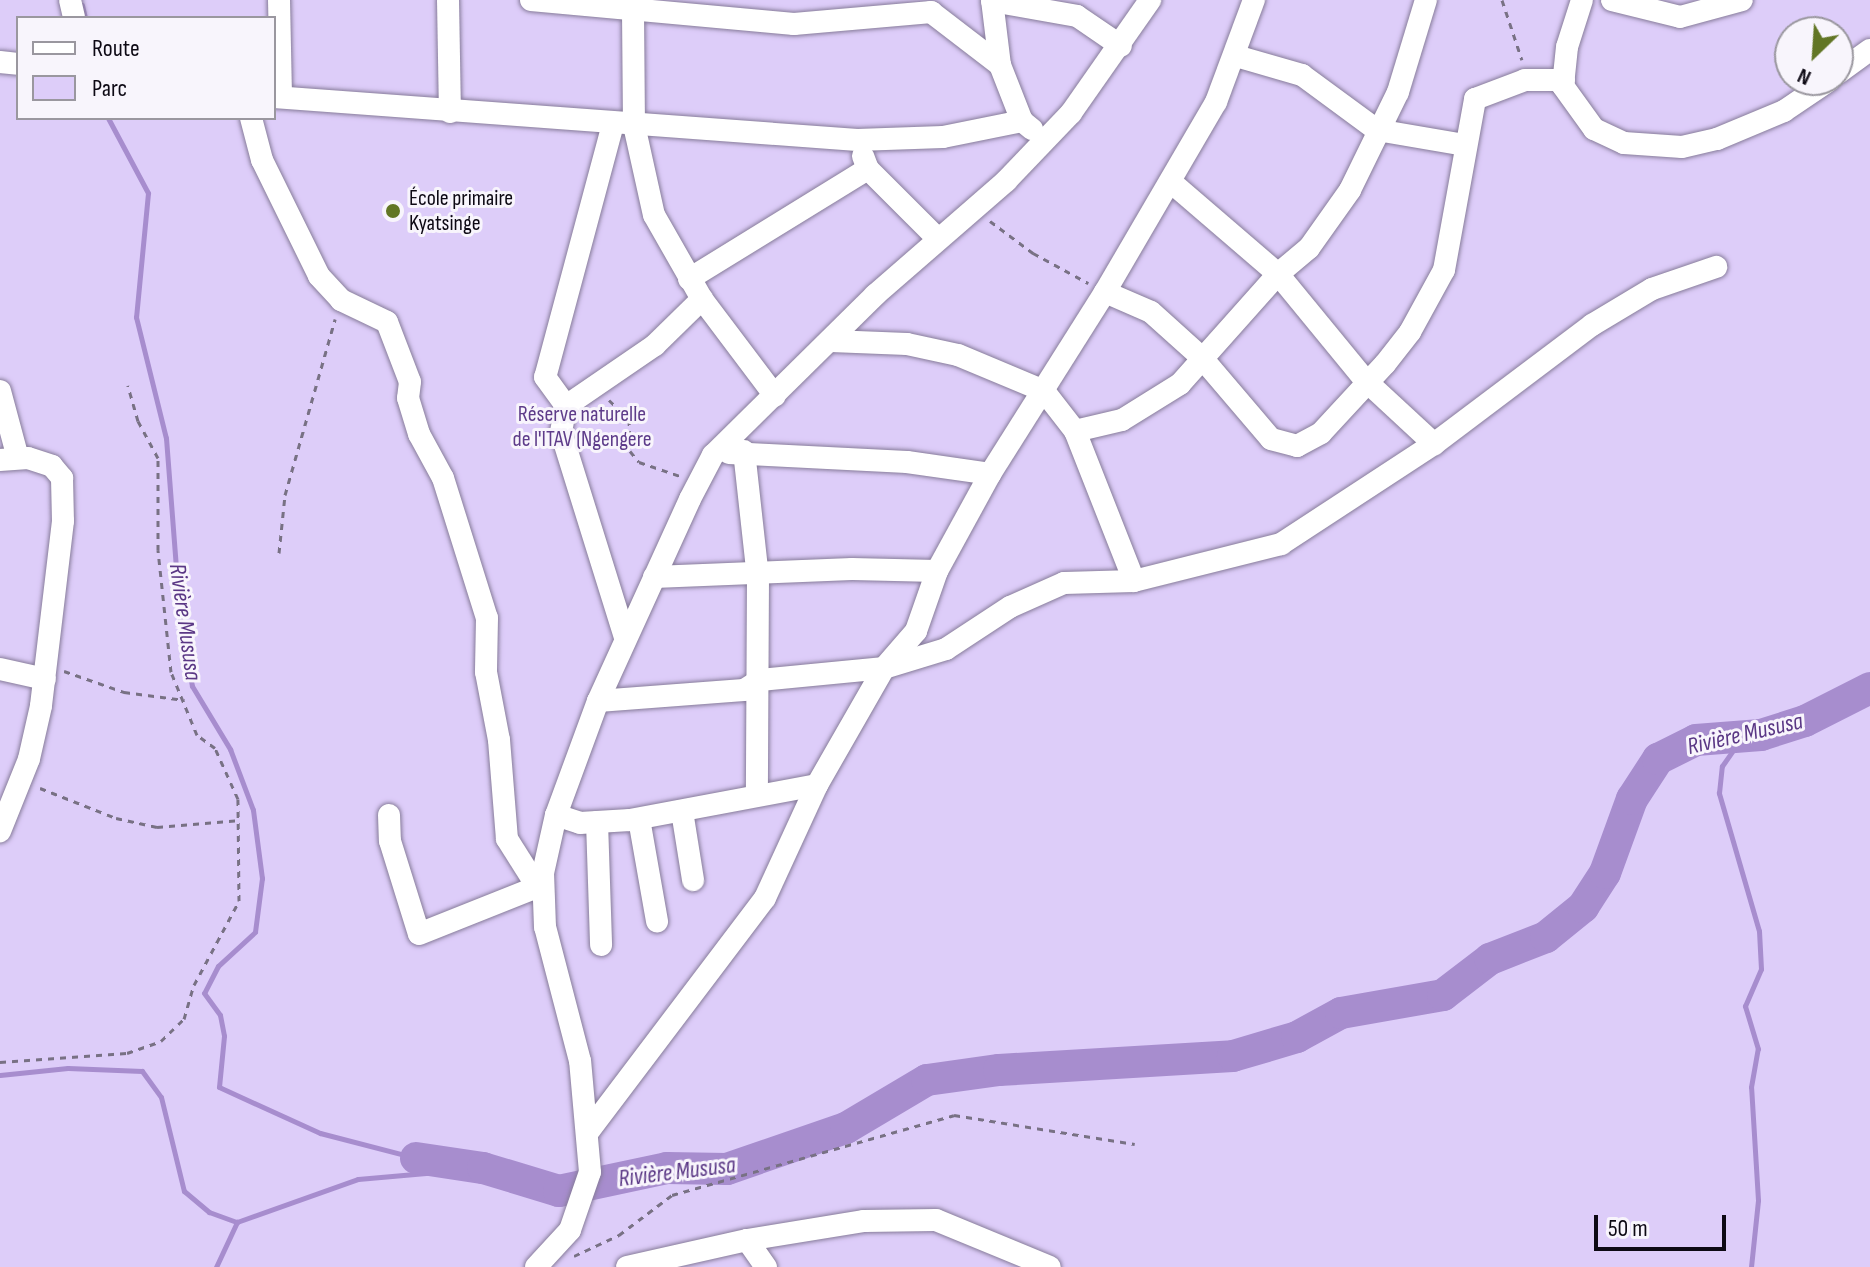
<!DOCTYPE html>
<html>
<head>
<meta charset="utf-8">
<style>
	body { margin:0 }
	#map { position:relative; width:1870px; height:1267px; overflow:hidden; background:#ede4fe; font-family:"Sofia Sans Condensed",sans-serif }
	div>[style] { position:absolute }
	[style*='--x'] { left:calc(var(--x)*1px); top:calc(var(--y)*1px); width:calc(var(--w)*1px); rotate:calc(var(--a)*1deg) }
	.green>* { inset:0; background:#ddcdf9 }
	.stream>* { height:5px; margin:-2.5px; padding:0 2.5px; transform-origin:2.5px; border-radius:2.5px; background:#a78dce }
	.river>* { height:32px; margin:-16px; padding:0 16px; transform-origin:16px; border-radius:16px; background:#a78dce }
	.path>* { height:3px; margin-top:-1.5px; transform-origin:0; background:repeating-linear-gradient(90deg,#787184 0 6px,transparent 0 12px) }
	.roads { filter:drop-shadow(0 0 2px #877c9a) drop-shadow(0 0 2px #877c9a) }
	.minor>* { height:22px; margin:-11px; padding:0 11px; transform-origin:11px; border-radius:11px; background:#fff }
	.dots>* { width:22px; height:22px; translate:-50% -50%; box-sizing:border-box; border:4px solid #f8f5fc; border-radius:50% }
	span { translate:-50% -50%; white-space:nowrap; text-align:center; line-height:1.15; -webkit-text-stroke:6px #f8f5fc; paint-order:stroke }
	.poi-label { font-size:22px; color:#0d0914 }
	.left { translate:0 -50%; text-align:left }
	.park-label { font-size:22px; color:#5e3c8a }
	.water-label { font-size:24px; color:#5a3785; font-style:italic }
	.legend { position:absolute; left:16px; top:16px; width:260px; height:104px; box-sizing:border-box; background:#f8f5fc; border:2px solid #9a979f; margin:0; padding:10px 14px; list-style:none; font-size:24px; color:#0d0914 }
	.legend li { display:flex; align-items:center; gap:16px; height:40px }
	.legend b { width:40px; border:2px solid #9a979f }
	.north { position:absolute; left:1774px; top:16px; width:80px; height:80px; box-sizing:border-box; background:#f8f5fc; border:2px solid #9a979f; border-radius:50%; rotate:205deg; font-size:22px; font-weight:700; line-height:32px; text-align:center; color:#0d0914 }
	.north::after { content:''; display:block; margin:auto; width:28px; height:36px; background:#627625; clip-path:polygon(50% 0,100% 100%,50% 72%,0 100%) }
	.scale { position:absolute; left:1594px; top:1215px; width:132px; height:36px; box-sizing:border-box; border:4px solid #0d0914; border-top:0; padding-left:10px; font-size:24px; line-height:28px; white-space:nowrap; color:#0d0914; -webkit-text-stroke:6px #f8f5fc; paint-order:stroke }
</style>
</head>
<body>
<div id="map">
	<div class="green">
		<div style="clip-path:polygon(evenodd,0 0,1870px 0,1870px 1267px,0 1267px,0 0,18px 18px,274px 18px,274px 118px,18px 118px,18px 18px,0 0,1790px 32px,1838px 32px,1838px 80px,1790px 80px,1790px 32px)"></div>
	</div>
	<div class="stream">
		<div style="--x:82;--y:5;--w:13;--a:77"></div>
		<div style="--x:108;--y:118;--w:85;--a:61.9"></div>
		<div style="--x:148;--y:193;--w:125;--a:95.5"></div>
		<div style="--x:136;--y:317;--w:125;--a:76.1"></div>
		<div style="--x:166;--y:438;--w:181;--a:85.6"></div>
		<div style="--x:180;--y:618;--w:69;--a:80"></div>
		<div style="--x:192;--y:686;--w:74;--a:58.9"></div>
		<div style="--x:230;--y:749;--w:65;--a:69.3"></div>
		<div style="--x:253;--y:810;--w:69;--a:82.5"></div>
		<div style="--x:262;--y:878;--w:54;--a:97.4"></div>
		<div style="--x:255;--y:932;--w:50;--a:137.4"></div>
		<div style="--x:218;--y:966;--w:30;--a:117"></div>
		<div style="--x:204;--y:993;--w:27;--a:54"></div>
		<div style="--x:220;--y:1015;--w:21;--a:79"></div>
		<div style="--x:224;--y:1036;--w:51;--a:95.6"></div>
		<div style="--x:219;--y:1087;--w:111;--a:24.5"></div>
		<div style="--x:320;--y:1133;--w:99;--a:14.6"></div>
		<div style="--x:0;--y:1075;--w:68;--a:-5.9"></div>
		<div style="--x:68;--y:1068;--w:74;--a:2.3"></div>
		<div style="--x:142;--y:1071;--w:32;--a:54"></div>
		<div style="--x:161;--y:1097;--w:97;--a:76.3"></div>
		<div style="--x:184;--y:1191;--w:33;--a:40"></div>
		<div style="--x:209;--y:1212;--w:30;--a:20"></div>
		<div style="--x:237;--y:1222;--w:128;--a:-19.6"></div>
		<div style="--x:358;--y:1179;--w:125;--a:-5"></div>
		<div style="--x:216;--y:1267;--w:50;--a:-65"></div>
		<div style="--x:1751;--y:1267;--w:67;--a:-84"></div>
		<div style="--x:1758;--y:1200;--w:113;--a:-93.5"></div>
		<div style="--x:1751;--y:1087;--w:39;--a:-80"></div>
		<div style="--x:1758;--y:1049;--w:45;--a:-106.8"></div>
		<div style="--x:1745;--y:1006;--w:40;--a:-66.6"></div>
		<div style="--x:1761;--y:969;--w:38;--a:-93"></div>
		<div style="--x:1759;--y:931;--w:144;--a:-106.2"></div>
		<div style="--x:1719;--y:793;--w:27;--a:-84"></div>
		<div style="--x:1722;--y:766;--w:19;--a:-55"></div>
		<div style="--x:1733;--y:750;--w:32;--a:-28"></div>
	</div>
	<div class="river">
		<div style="--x:416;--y:1158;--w:68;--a:8.5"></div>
		<div style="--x:483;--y:1168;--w:79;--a:16.8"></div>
		<div style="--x:559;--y:1191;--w:110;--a:-12"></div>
		<div style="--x:667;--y:1168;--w:60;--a:1"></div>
		<div style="--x:727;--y:1169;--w:126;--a:-19"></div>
		<div style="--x:846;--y:1128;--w:94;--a:-30.7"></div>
		<div style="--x:927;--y:1080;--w:73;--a:-7.9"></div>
		<div style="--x:999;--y:1070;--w:234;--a:-3.4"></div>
		<div style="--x:1233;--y:1056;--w:67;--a:-16.5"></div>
		<div style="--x:1297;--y:1037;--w:50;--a:-28.6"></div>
		<div style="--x:1341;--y:1013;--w:104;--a:-10"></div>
		<div style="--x:1443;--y:995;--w:59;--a:-37.5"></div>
		<div style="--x:1490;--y:959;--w:60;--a:-21.4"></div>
		<div style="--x:1546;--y:937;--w:48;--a:-39"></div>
		<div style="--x:1583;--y:907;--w:40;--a:-57.1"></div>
		<div style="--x:1605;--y:873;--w:79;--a:-70"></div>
		<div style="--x:1632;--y:799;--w:48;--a:-57"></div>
		<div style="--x:1658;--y:759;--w:42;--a:-26.6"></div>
		<div style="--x:1696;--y:740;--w:65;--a:-4.4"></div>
		<div style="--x:1761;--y:735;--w:46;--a:-17.7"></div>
		<div style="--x:1805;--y:721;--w:73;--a:-26.9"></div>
	</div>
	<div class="path">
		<div style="--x:1502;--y:0;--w:63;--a:71.6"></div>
		<div style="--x:990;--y:221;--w:54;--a:36.7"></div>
		<div style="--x:1033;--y:253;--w:63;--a:28.6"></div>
		<div style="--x:609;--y:400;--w:28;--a:44"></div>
		<div style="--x:629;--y:419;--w:32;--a:88"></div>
		<div style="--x:630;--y:451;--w:14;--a:51"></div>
		<div style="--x:639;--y:462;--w:43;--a:18.9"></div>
		<div style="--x:279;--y:553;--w:58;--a:-84.1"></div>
		<div style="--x:285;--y:495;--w:183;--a:-74.1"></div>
		<div style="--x:64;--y:671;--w:64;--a:19.3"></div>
		<div style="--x:124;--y:692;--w:61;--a:7.6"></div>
		<div style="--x:40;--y:788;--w:82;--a:21.5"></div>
		<div style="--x:116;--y:818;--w:42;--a:12.4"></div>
		<div style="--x:157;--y:827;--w:84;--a:-4.8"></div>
		<div style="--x:0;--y:1062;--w:127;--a:-4.1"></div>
		<div style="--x:127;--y:1053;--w:36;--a:-19"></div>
		<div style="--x:161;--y:1041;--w:32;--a:-44"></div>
		<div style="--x:184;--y:1019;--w:35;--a:-74"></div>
		<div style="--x:194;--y:985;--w:95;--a:-61.8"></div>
		<div style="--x:239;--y:901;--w:102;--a:-90.6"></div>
		<div style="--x:238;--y:799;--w:56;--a:-114.3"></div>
		<div style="--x:215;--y:748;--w:22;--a:-144"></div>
		<div style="--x:197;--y:735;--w:68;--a:-112.4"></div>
		<div style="--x:171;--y:672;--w:123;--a:-96.1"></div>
		<div style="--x:158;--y:550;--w:92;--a:-90"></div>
		<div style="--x:158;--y:458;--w:42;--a:-118.4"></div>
		<div style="--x:138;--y:421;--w:37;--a:-106"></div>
		<div style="--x:574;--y:1256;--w:50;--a:-25"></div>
		<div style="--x:619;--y:1235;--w:66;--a:-37"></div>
		<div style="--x:672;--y:1195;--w:293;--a:-15.8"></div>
		<div style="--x:954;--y:1115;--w:183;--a:9.1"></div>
	</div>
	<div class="roads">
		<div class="minor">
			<div style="--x:70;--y:0;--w:18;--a:77"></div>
			<div style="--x:279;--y:0;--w:97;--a:88.8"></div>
			<div style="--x:448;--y:0;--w:112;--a:89"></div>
			<div style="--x:531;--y:0;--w:264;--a:5.2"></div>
			<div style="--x:794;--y:24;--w:138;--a:-5"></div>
			<div style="--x:931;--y:12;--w:87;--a:37.5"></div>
			<div style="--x:992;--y:0;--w:65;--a:83"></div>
			<div style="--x:1000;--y:65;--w:60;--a:68.6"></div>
			<div style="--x:1022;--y:121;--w:13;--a:39"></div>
			<div style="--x:1582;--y:0;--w:49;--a:107.7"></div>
			<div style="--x:1567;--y:47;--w:39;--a:96"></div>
			<div style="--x:1563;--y:86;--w:53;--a:54.2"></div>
			<div style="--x:1594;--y:129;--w:33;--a:25"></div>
			<div style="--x:1624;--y:143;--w:58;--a:3.9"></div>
			<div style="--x:1682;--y:147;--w:36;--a:-13"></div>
			<div style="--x:1717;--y:139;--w:73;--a:-22.7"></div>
			<div style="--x:1784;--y:111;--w:55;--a:-34"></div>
			<div style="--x:1612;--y:0;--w:70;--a:14"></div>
			<div style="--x:1680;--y:17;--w:64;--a:-15.3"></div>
			<div style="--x:992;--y:1;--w:86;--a:10"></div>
			<div style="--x:1077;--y:16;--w:53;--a:34.3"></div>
			<div style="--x:633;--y:11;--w:114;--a:89.5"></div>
			<div style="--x:634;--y:125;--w:92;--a:77.5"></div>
			<div style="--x:654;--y:215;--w:97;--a:60.3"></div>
			<div style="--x:702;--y:299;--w:121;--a:53"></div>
			<div style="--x:1236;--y:56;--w:69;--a:16.1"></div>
			<div style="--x:1302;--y:75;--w:93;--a:36.3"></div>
			<div style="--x:1377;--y:130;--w:89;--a:9.7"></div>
			<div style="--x:0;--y:62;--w:18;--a:6"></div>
			<div style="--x:1838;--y:73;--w:39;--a:-36"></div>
			<div style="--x:274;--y:97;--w:585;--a:4.22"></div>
			<div style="--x:857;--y:140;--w:86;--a:-2"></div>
			<div style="--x:943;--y:137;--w:81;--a:-11.4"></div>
			<div style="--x:251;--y:118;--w:43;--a:75.3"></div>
			<div style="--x:262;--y:160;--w:129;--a:63.8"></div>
			<div style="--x:319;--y:276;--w:33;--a:47"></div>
			<div style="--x:341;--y:300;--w:51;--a:25.6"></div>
			<div style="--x:387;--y:322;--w:64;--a:69"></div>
			<div style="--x:410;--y:382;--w:16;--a:97"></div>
			<div style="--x:408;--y:398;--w:38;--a:73"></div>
			<div style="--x:419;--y:434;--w:50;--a:61.4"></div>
			<div style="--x:443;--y:478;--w:147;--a:72.6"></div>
			<div style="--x:487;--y:618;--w:54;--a:91.1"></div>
			<div style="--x:486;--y:672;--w:69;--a:79.2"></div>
			<div style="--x:499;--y:740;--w:99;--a:85.4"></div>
			<div style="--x:507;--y:839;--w:67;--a:57.7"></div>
			<div style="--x:613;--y:124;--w:262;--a:105"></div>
			<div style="--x:545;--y:377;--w:36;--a:54"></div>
			<div style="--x:566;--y:406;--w:26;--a:101"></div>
			<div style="--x:561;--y:432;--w:215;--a:72.7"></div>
			<div style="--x:863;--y:156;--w:14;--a:69"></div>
			<div style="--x:868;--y:169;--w:98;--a:45"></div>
			<div style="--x:1171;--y:182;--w:141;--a:40.7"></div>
			<div style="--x:1278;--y:274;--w:139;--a:50.6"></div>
			<div style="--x:1366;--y:381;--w:93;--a:42.8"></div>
			<div style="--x:689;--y:279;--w:210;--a:-31.6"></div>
			<div style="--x:1105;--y:292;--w:50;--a:23.5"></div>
			<div style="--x:1151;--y:312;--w:69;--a:42"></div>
			<div style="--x:1202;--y:358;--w:106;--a:49.6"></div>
			<div style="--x:1271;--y:439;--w:27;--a:15"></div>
			<div style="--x:1297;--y:446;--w:27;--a:-28"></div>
			<div style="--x:1321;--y:433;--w:94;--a:-47.2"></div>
			<div style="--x:1385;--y:364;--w:41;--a:-52"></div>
			<div style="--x:1410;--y:332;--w:71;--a:-61.3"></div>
			<div style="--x:1444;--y:270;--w:174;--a:-79.7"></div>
			<div style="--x:1475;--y:99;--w:53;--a:-20.8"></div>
			<div style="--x:1525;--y:80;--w:39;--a:0"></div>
			<div style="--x:831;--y:341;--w:76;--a:2.3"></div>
			<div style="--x:907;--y:344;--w:52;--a:12.2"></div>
			<div style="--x:958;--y:355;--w:93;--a:22.7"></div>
			<div style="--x:1044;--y:391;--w:51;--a:52.2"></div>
			<div style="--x:1075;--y:431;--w:161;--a:68.5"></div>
			<div style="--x:0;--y:391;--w:69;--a:75"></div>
			<div style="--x:566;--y:406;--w:108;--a:-34.4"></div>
			<div style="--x:655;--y:345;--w:66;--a:-44.4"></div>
			<div style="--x:1075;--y:431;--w:48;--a:-13.2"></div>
			<div style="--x:1122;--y:420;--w:68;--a:-31.8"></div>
			<div style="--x:1180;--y:384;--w:147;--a:-48.3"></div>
			<div style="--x:1278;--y:274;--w:40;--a:-40"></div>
			<div style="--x:1309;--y:248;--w:71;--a:-54.7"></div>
			<div style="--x:1350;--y:190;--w:109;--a:-63.9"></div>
			<div style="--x:1398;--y:92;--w:96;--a:-73.1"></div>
			<div style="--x:744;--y:451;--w:127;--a:83.7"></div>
			<div style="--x:758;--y:577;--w:217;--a:90.3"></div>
			<div style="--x:729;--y:453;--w:178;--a:2.9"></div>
			<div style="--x:907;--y:462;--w:84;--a:8.2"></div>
			<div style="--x:0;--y:460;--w:28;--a:-4"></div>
			<div style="--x:28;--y:458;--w:25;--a:18"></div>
			<div style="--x:52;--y:466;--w:16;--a:50"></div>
			<div style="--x:62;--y:478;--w:43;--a:88.7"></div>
			<div style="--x:63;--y:521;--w:186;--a:96.8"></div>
			<div style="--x:41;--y:706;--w:54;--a:102.8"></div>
			<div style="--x:29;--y:759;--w:78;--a:111.9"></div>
			<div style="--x:654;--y:577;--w:198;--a:-2.3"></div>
			<div style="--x:852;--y:569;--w:85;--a:1.3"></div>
			<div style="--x:0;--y:669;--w:46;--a:12.5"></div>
			<div style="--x:598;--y:701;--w:146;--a:-4.3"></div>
			<div style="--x:744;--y:690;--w:19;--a:-32"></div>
			<div style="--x:760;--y:680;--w:125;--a:-5.5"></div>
			<div style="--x:884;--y:668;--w:65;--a:-17"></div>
			<div style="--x:946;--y:649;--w:77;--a:-33.3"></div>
			<div style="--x:1010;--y:607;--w:59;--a:-24"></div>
			<div style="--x:1064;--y:583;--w:70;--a:-1.6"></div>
			<div style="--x:1134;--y:581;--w:152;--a:-14.1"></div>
			<div style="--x:1281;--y:544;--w:183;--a:-33.2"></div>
			<div style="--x:1434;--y:444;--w:198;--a:-37"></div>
			<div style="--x:1592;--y:325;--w:70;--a:-31"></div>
			<div style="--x:1652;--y:289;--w:68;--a:-19"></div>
			<div style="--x:682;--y:811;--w:70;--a:80.9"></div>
			<div style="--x:389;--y:815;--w:26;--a:88"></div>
			<div style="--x:390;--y:841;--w:97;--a:72.7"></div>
			<div style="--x:419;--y:934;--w:127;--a:-21.7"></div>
			<div style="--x:556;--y:815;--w:25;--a:18"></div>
			<div style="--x:580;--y:823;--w:50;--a:-3.4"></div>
			<div style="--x:630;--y:820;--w:190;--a:-10.6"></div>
			<div style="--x:639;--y:819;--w:104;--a:80"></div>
			<div style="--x:597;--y:822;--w:123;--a:88.1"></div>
			<div style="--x:588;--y:1132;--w:293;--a:-52.9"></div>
			<div style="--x:765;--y:898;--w:124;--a:-65.3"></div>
			<div style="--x:817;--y:785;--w:135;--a:-60.2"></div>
			<div style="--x:884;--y:668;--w:49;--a:-49.1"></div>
			<div style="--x:916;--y:631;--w:64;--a:-70.7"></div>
			<div style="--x:937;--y:571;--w:111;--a:-61.3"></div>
			<div style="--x:990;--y:474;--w:215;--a:-57.7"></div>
			<div style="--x:1105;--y:292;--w:220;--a:-59.7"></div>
			<div style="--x:1216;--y:102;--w:109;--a:-69.6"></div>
			<div style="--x:747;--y:1240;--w:33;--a:55"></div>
			<div style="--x:536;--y:1267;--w:50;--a:-47.4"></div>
			<div style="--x:570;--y:1230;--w:61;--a:-71"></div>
			<div style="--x:590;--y:1172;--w:111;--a:-95.1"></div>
			<div style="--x:580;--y:1061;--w:138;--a:-104.6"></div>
			<div style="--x:545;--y:927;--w:54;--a:-92.1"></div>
			<div style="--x:543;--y:873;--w:59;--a:-77.4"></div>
			<div style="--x:556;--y:815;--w:121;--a:-69.8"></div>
			<div style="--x:598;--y:701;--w:222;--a:-65.5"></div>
			<div style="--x:690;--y:499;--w:50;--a:-62.4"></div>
			<div style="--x:713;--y:455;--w:228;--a:-44.6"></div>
			<div style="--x:875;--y:295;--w:174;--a:-41"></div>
			<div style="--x:1006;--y:181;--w:94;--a:-46.3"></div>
			<div style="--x:1071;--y:113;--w:138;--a:-55"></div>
			<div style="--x:627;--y:1267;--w:123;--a:-12.7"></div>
			<div style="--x:747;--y:1240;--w:119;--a:-9.2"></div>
			<div style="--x:864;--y:1221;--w:72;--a:-0.8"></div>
			<div style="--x:936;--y:1220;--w:123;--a:22.4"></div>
		</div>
	</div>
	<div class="dots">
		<div style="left:393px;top:211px;background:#627625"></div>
	</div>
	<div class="poi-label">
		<span class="left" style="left:409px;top:211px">École primaire<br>Kyatsinge</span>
	</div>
	<div class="park-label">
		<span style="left:582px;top:427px">Réserve naturelle<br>de l'ITAV (Ngengere</span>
	</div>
	<div class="water-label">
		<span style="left:185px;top:622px;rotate:82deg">Rivière Mususa</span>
		<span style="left:1745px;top:734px;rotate:-13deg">Rivière Mususa</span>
		<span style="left:677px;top:1172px;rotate:-7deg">Rivière Mususa</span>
	</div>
	<ul class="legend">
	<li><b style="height:10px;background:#fff"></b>Route</li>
	<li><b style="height:22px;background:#ddcdf9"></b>Parc</li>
	</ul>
	<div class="north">N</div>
	<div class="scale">50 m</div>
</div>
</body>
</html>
